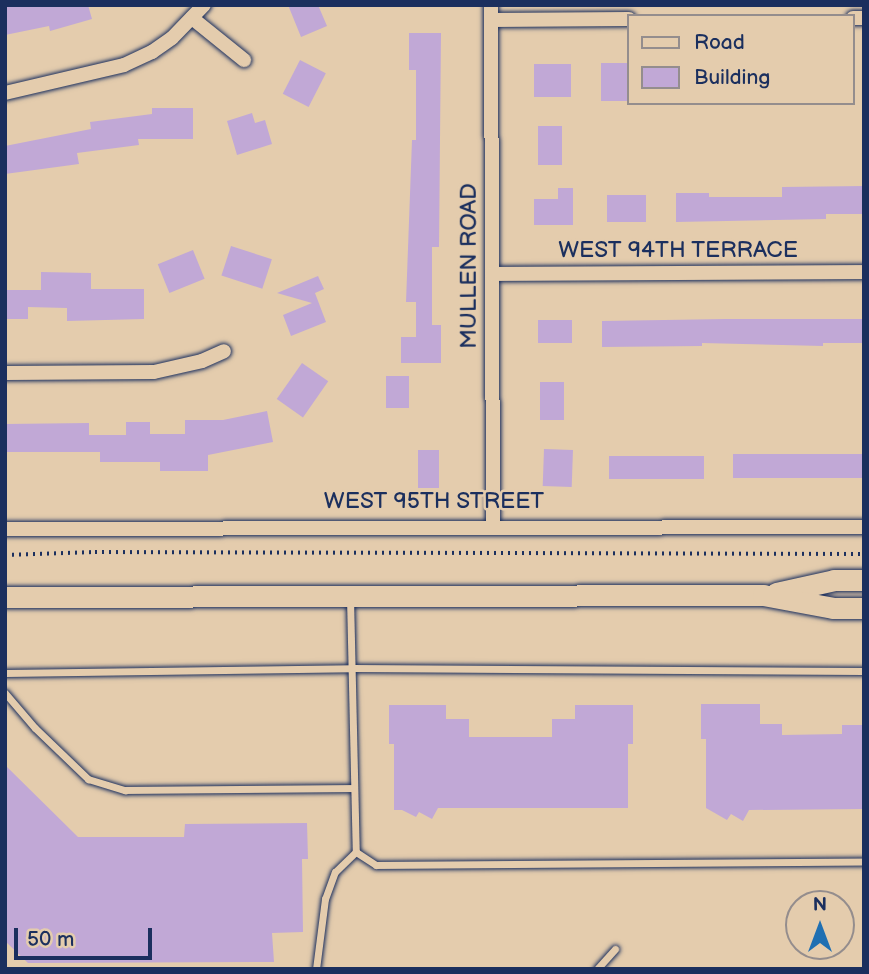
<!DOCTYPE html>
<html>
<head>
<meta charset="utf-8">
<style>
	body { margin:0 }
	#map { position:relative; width:869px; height:974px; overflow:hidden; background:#e4ccad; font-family:"Balsamiq Sans",sans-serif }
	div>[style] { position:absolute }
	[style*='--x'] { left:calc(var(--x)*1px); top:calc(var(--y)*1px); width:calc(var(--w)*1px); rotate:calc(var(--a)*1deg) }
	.building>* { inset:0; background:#c1a8d6; transform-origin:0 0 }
	.path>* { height:3.5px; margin-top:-1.75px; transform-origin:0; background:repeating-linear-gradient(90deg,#1b2f5e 0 2px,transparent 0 7px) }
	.roads { filter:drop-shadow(0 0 2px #1b2f5e) drop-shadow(0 0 2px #1b2f5e) }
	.service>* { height:7px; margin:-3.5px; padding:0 3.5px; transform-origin:3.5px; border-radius:3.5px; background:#e4ccad }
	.minor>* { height:14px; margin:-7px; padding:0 7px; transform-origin:7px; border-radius:7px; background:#e4ccad }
	.secondary>* { height:21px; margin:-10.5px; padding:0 10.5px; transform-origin:10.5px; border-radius:10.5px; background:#e4ccad }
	span { translate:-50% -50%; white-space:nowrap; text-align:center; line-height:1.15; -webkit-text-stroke:5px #e4ccad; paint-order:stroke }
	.street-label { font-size:23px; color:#1b2f5e }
	.frame { position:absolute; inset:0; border:7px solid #1b2f5e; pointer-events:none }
	.legend { position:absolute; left:627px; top:14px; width:228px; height:91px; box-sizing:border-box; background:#e4ccad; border:2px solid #948d8d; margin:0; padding:9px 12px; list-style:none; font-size:21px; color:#1b2f5e }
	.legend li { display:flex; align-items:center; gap:14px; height:35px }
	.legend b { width:35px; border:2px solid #948d8d }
	.north { position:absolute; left:785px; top:890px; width:70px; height:70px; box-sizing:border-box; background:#e4ccad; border:2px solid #948d8d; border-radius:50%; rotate:0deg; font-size:19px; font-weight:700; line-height:28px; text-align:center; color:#1b2f5e }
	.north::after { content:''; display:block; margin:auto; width:24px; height:32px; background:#1f6fb2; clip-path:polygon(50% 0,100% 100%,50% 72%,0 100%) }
	.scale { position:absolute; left:14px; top:928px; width:138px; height:32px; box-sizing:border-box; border:4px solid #1b2f5e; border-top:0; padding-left:9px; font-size:21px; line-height:24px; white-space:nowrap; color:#1b2f5e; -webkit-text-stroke:5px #e4ccad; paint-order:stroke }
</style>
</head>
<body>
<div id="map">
	<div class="building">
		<div style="clip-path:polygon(5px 5px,88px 5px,92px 19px,50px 31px,49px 26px,5px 35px)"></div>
		<div style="clip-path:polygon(288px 5px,318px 5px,327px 26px,301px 37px)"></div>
		<div style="clip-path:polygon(409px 33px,441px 33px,439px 247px,432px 247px,432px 325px,441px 325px,441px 363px,401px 363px,401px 337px,416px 337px,416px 302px,406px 302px,412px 140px,416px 140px,416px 70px,409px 70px)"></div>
		<div style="left:300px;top:60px;width:29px;height:38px;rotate:27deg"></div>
		<div style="left:601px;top:63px;width:28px;height:38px"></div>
		<div style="left:534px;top:64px;width:37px;height:33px"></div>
		<div style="clip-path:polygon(152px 108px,193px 108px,193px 139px,138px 139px,139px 145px,77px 153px,79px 164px,5px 174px,5px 146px,91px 129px,90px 122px,152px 114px)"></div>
		<div style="clip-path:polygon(252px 113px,255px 123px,265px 120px,272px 144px,237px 155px,227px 121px)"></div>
		<div style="left:538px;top:126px;width:24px;height:39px"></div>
		<div style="clip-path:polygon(864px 186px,864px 214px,826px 214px,826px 219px,676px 222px,676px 193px,709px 193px,709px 197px,782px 197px,782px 187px)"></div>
		<div style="clip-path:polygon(558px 188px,573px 188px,573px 225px,534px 225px,534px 199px,558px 199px)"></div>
		<div style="left:607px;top:195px;width:39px;height:27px"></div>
		<div style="left:231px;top:246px;width:43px;height:31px;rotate:18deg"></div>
		<div style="left:193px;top:250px;width:31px;height:38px;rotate:68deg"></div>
		<div style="clip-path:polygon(41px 272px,91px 273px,91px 289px,144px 289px,144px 319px,67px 321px,67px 308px,28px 307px,28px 319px,5px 319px,5px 290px,41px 290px)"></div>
		<div style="clip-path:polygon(318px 276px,324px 289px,315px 293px,326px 322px,291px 336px,283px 315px,312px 303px,277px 293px)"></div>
		<div style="clip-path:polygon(726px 319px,864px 319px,864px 343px,823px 343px,823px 346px,702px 343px,702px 346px,602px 347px,602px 321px)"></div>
		<div style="left:538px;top:320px;width:34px;height:23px"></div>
		<div style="left:302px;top:363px;width:32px;height:44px;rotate:35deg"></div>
		<div style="left:386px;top:376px;width:23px;height:32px"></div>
		<div style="left:540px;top:382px;width:24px;height:38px"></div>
		<div style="clip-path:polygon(267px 411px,273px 442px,208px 455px,208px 471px,160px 471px,160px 462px,100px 462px,100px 452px,5px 452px,5px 424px,89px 423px,89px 435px,126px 435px,126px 422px,150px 422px,150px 434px,185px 434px,185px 420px,223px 420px)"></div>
		<div style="left:544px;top:449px;width:29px;height:37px;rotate:2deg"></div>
		<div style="left:418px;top:450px;width:21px;height:38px"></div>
		<div style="left:864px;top:454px;width:24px;height:131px;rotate:90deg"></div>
		<div style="left:704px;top:456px;width:23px;height:95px;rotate:90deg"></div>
		<div style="clip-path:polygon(701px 704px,760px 704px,760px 724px,782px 724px,782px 735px,842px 734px,842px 725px,864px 725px,864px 809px,749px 810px,743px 821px,731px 814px,727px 820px,706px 808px,706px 739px,701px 739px)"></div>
		<div style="clip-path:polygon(389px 705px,446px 705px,446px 719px,469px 719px,469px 737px,552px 737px,552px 719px,575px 719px,575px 705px,633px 705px,633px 744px,628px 744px,628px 808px,438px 808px,432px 819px,419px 812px,416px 817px,402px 810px,394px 810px,394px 744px,389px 744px)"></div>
		<div style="clip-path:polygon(5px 765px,78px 837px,184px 837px,185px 824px,307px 823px,308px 859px,302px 859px,303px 932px,272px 933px,274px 962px,28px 963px,5px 941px)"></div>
	</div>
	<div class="path">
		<div style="--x:5;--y:555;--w:90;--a:-1.9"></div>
		<div style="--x:95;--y:552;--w:769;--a:0.15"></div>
	</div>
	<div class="roads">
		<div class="service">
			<div style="--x:350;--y:597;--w:255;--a:88.7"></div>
			<div style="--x:5;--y:673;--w:347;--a:-0.8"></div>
			<div style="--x:352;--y:668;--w:512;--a:0.34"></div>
			<div style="--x:5;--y:693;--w:46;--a:49.4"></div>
			<div style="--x:35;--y:728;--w:74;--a:43.9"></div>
			<div style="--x:88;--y:779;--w:39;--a:17"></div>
			<div style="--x:125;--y:790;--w:229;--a:-0.5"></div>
			<div style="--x:316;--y:969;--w:71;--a:-82.7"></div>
			<div style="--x:325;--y:899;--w:29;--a:-70"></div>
			<div style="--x:335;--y:872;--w:29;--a:-44"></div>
			<div style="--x:356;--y:852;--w:24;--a:33"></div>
			<div style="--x:376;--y:865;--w:488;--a:-0.4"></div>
			<div style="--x:597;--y:969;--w:27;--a:-48"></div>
		</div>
		<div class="minor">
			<div style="--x:491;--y:5;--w:522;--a:89.78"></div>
			<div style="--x:192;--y:18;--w:67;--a:38.9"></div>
			<div style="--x:853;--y:18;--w:11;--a:0"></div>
			<div style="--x:491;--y:20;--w:138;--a:-0.4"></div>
			<div style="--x:5;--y:93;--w:122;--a:-13.2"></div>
			<div style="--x:124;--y:65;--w:31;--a:-25"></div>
			<div style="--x:152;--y:52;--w:24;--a:-35"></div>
			<div style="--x:172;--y:38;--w:46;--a:-45.9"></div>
			<div style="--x:492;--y:274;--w:372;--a:-0.3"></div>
			<div style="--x:5;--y:373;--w:149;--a:-0.4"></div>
			<div style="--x:154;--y:372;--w:49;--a:-12.9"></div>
			<div style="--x:202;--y:361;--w:24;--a:-24"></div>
			<div style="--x:5;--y:529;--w:859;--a:-0.13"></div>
		</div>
		<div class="secondary">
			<div style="--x:776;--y:593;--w:59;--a:-12.6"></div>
			<div style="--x:834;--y:580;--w:30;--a:0"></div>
			<div style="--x:5;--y:597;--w:758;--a:-0.15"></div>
			<div style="--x:763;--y:595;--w:71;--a:10.5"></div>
			<div style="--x:833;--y:608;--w:31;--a:0"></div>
		</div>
	</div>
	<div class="street-label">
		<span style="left:678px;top:250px">WEST 94TH TERRACE</span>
		<span style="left:469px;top:266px;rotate:-90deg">MULLEN ROAD</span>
		<span style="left:434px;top:501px">WEST 95TH STREET</span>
	</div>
	<div class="frame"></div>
	<ul class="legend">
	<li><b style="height:9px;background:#e4ccad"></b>Road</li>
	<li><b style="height:19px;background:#c1a8d6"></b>Building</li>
	</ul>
	<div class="north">N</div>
	<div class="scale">50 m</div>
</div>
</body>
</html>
